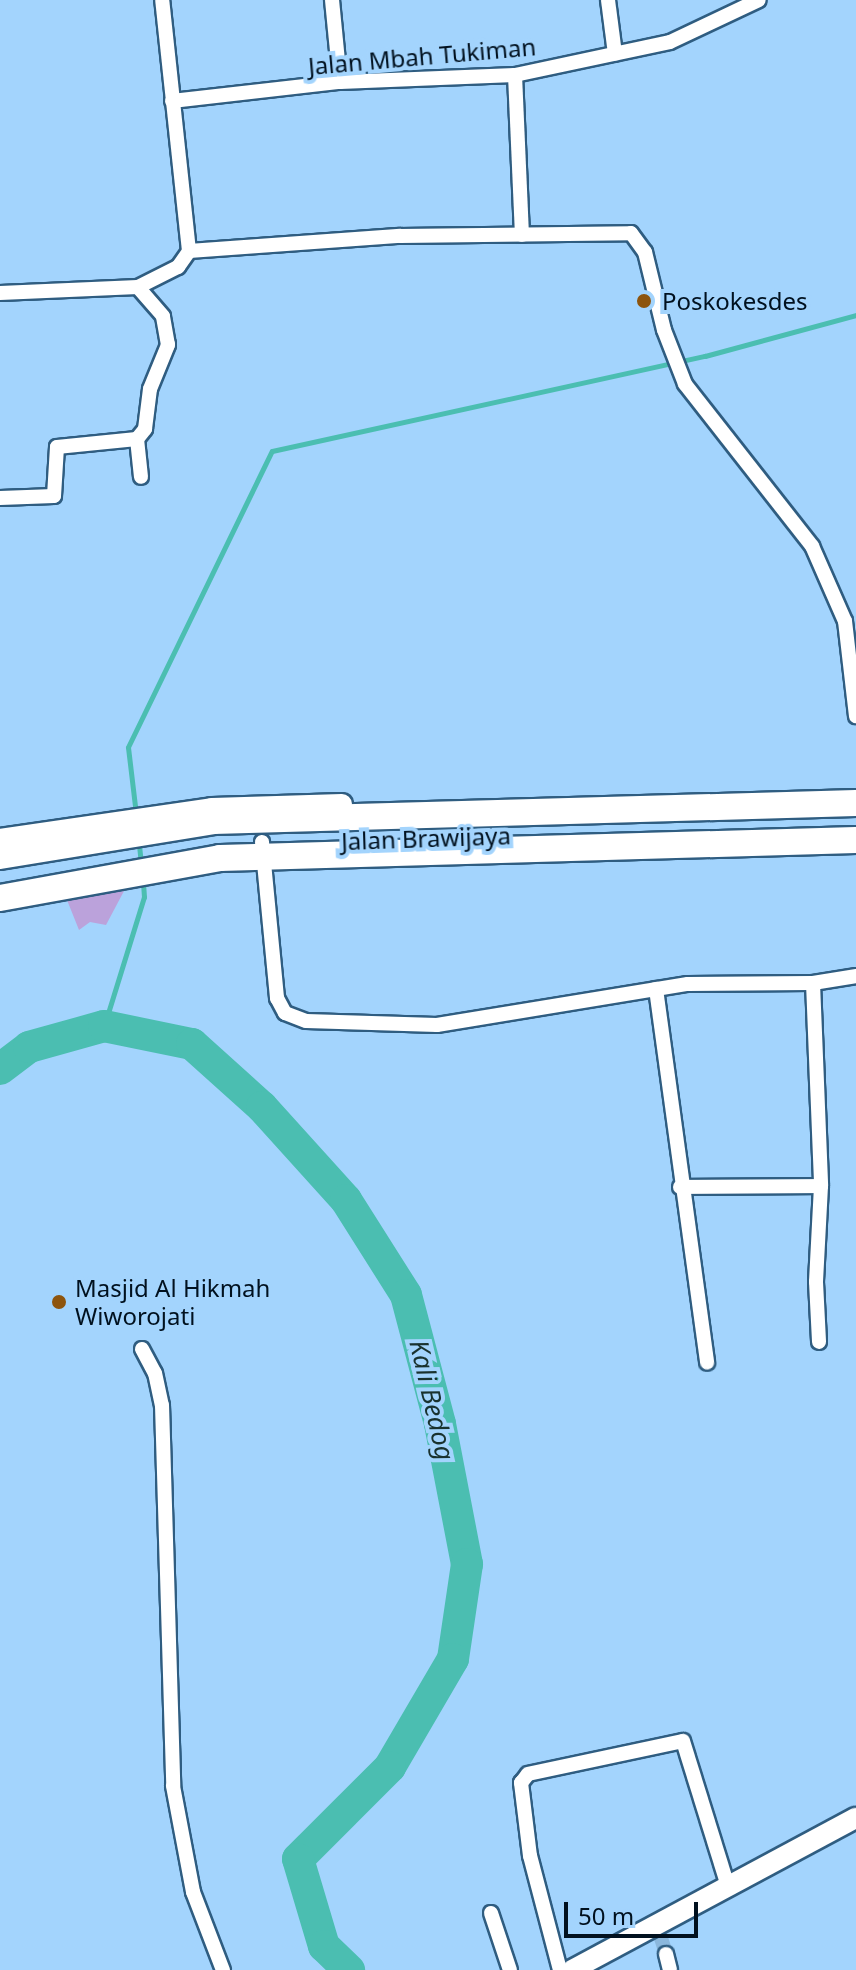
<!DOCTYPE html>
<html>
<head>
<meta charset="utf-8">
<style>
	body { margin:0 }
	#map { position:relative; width:856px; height:1970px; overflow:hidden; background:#a3d4fd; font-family:"Noto Sans",sans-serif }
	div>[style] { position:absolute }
	.green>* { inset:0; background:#bba2db }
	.stream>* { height:5px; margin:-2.5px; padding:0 2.5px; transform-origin:2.5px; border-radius:2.5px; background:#4bbeb1 }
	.river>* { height:32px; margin:-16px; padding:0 16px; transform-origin:16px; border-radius:16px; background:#4bbeb1 }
	.street-tunnel>* { height:14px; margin-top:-7px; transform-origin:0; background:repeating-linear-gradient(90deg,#8bb7dc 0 14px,transparent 0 21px) }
	.roads { filter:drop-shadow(2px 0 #2f5d81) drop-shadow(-2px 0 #2f5d81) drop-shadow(0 2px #2f5d81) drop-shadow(0 -2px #2f5d81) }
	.street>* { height:14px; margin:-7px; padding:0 7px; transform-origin:7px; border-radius:7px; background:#fff }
	.secondary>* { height:20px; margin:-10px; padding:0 10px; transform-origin:10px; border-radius:10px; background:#fff }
	.highway>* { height:26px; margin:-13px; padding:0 13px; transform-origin:13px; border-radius:13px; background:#fff }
	.dots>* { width:22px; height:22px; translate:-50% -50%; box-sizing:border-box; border:4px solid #a3d4fd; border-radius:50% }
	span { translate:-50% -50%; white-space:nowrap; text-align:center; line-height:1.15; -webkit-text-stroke:8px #a3d4fd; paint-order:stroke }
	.street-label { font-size:24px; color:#01111f }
	.poi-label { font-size:24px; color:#01111f }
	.left { translate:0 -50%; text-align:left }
	.water-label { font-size:26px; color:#19322f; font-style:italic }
	.scale { position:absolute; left:564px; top:1902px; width:134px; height:36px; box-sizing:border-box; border:4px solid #01111f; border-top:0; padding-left:10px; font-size:24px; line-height:28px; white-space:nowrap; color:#01111f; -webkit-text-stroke:6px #a3d4fd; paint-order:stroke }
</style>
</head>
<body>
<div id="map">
	<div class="green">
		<i style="clip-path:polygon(124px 891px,106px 925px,90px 922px,79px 930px,67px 900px)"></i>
	</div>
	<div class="stream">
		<i style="left:135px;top:806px;width:59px;rotate:-96.8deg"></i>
		<i style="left:128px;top:747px;width:329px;rotate:-64.1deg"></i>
		<i style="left:272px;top:451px;width:443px;rotate:-12.4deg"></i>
		<i style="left:705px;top:356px;width:156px;rotate:-15.2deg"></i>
		<i style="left:139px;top:845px;width:19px;rotate:84deg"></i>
		<i style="left:104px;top:1026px;width:135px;rotate:-72.8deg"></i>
		<i style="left:144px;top:897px;width:15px;rotate:-94deg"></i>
	</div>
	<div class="river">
		<i style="left:0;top:1069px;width:36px;rotate:-37deg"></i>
		<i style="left:29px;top:1047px;width:78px;rotate:-15.6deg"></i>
		<i style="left:104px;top:1026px;width:90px;rotate:11.6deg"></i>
		<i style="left:192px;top:1044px;width:94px;rotate:42deg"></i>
		<i style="left:262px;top:1107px;width:125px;rotate:47.9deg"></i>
		<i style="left:346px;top:1200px;width:112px;rotate:57.7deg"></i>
		<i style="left:406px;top:1295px;width:133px;rotate:75.2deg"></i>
		<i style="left:440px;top:1424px;width:143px;rotate:79.1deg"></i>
		<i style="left:467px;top:1564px;width:96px;rotate:98.4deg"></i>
		<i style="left:453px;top:1659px;width:125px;rotate:120.3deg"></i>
		<i style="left:390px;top:1767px;width:130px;rotate:135deg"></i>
		<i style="left:298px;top:1859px;width:91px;rotate:73.4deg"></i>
		<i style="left:324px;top:1946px;width:35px;rotate:44deg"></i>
	</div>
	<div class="street-tunnel">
		<i style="left:660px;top:1935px;width:20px;rotate:72deg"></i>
	</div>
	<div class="roads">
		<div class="street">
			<i style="left:332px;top:0;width:82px;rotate:84.4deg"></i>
			<i style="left:608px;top:0;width:54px;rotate:82.6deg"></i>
			<i style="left:515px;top:75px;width:160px;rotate:87.5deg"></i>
			<i style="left:172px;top:101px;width:169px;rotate:-6.5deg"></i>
			<i style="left:340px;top:82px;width:175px;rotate:-2.3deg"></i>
			<i style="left:515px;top:75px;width:158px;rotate:-12deg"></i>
			<i style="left:670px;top:42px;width:98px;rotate:-25.3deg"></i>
			<i style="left:189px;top:251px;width:212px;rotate:-4.1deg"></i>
			<i style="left:400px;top:236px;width:231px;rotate:-0.7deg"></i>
			<i style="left:631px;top:233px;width:24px;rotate:54deg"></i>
			<i style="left:645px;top:252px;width:80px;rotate:76.3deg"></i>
			<i style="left:664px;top:330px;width:58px;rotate:68.7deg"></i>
			<i style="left:685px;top:384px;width:206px;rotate:51.9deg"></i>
			<i style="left:812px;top:546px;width:82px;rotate:66.3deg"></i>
			<i style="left:845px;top:621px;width:96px;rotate:83.4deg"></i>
			<i style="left:0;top:293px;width:138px;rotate:-2.5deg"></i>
			<i style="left:138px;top:287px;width:45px;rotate:-26.6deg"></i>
			<i style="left:178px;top:267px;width:19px;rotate:-55deg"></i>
			<i style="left:189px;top:251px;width:252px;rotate:-96.1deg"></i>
			<i style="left:137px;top:439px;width:38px;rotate:84deg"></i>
			<i style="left:0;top:498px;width:54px;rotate:-2.1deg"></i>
			<i style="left:54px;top:496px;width:49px;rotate:-86.5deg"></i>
			<i style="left:57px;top:447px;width:80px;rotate:-5.7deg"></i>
			<i style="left:137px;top:439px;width:13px;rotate:-51deg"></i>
			<i style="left:145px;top:429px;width:40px;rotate:-82.9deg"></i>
			<i style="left:150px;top:389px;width:48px;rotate:-67.8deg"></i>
			<i style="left:168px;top:345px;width:29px;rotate:-100deg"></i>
			<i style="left:163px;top:316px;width:38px;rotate:-131deg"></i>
			<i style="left:262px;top:842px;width:157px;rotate:84.5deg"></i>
			<i style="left:277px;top:998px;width:17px;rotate:62deg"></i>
			<i style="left:285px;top:1013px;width:22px;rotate:21deg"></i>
			<i style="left:306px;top:1021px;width:131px;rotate:1.7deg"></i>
			<i style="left:437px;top:1025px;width:254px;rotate:-9.3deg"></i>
			<i style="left:688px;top:984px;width:125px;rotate:-0.5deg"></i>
			<i style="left:813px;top:983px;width:44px;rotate:-9.2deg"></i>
			<i style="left:813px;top:983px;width:203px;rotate:87.7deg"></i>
			<i style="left:821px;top:1186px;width:96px;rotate:93deg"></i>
			<i style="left:816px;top:1282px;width:60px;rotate:87.1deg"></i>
			<i style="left:656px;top:989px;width:377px;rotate:82.2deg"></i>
			<i style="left:680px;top:1187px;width:141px;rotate:-0.4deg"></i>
			<i style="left:142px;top:1349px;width:27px;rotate:62deg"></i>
			<i style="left:155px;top:1373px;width:33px;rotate:78deg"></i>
			<i style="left:162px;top:1405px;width:381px;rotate:88.3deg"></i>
			<i style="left:173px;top:1786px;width:108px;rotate:79.3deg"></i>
			<i style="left:193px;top:1892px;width:84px;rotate:69deg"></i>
			<i style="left:491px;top:1913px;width:60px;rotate:71.6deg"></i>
			<i style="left:666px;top:1954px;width:16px;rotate:76deg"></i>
			<i style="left:560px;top:1970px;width:118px;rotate:-104.7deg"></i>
			<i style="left:530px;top:1856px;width:74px;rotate:-97deg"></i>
			<i style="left:521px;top:1783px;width:11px;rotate:-52deg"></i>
			<i style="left:528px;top:1774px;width:158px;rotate:-12deg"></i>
			<i style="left:683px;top:1741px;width:152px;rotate:72.8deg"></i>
		</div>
		<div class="secondary">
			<i style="left:0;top:839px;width:214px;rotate:-8.3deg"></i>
			<i style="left:212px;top:808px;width:130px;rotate:-1.8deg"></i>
			<i style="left:572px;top:1970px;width:322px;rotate:-28.2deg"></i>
		</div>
		<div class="highway">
			<i style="left:0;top:856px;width:216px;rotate:-9.3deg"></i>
			<i style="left:213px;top:821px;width:643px;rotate:-1.6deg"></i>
			<i style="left:0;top:898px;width:224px;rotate:-10.3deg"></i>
			<i style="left:220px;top:858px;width:636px;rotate:-1.62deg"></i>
		</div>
	</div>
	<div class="dots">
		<i style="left:644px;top:301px;background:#8d540d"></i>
		<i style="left:59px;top:1302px;background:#8d540d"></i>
	</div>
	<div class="street-label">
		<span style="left:422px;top:56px;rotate:-5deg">Jalan Mbah Tukiman</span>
		<span style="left:426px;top:838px;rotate:-2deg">Jalan Brawijaya</span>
	</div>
	<div class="poi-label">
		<span class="left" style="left:662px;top:301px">Poskokesdes</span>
		<span class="left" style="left:75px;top:1302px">Masjid Al Hikmah<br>Wiworojati</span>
	</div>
	<div class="water-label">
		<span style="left:432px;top:1400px;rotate:77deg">Kali Bedog</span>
	</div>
	<div class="scale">50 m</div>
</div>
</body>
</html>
